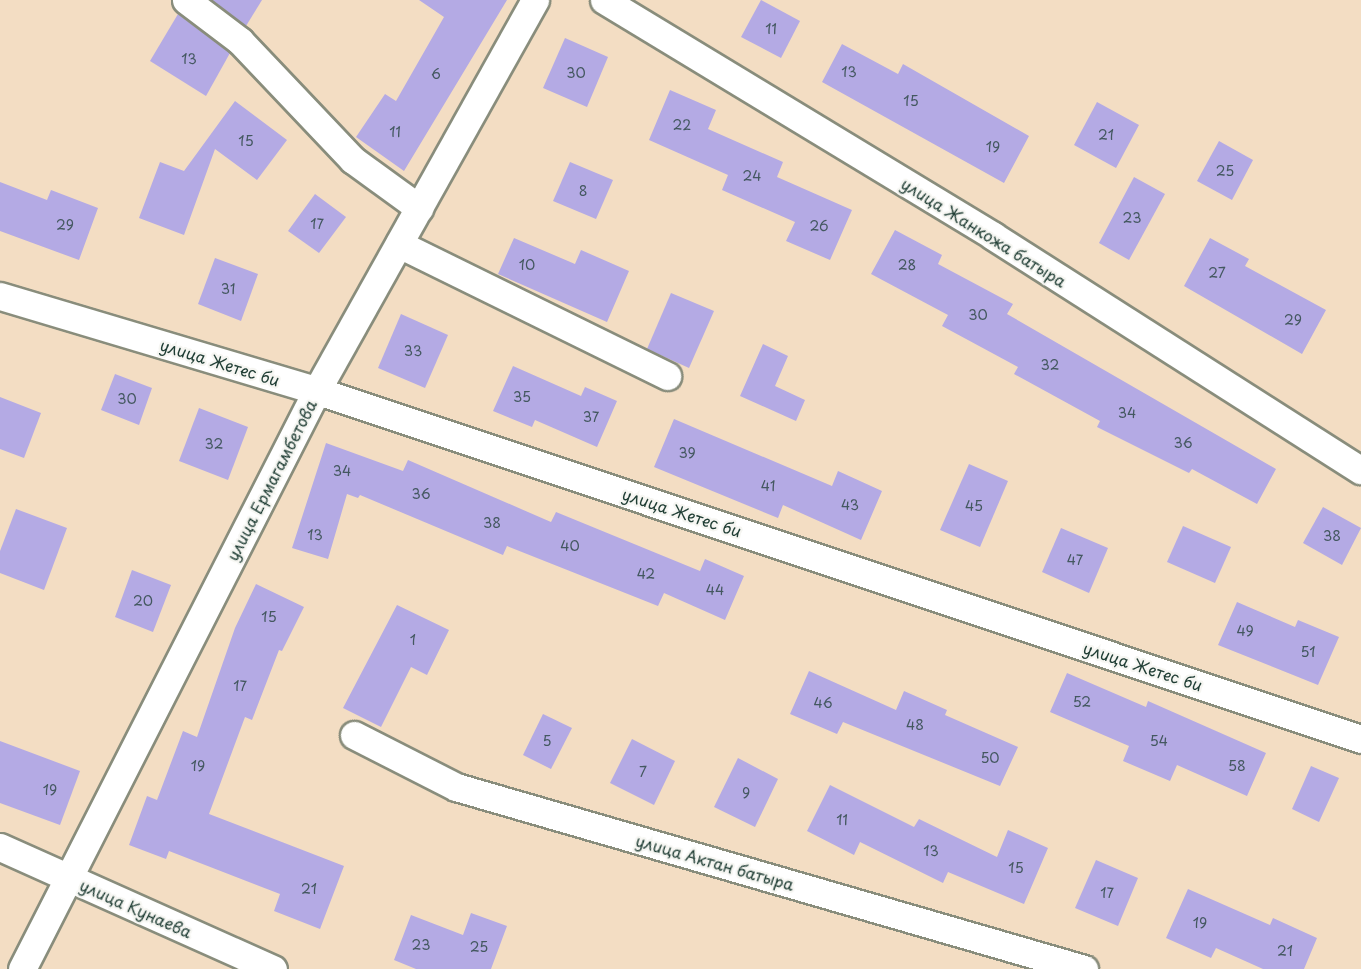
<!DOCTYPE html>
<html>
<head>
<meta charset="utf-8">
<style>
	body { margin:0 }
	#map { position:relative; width:1361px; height:969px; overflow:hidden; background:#f3ddc3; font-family:"Playpen Sans",sans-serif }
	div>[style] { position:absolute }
	.building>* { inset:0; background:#b4aae4 }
	.roads { filter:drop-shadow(2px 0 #898d7c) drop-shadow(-2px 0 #898d7c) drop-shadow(0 2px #898d7c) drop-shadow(0 -2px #898d7c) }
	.minor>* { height:27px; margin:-13.5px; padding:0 13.5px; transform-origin:13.5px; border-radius:13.5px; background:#fff }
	span { translate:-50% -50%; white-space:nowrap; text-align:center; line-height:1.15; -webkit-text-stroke:4.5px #f6f6f2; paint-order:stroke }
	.number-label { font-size:14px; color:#445860 }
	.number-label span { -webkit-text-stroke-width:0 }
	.street-label { font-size:16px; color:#1f3d34 }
</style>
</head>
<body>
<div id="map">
	<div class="building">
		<i style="clip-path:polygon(212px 0,262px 0,246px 26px)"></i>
		<i style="clip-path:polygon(419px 0,507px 0,404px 171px,356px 137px,385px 94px,396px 101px,444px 17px)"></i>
		<i style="clip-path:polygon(761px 0,800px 21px,781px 58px,741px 37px)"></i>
		<i style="clip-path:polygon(178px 14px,230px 53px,206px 96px,150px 61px)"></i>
		<i style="clip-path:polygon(565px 38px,608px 57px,587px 107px,543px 88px)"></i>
		<i style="clip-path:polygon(842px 44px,898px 74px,903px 64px,1029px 136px,1004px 183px,822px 82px)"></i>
		<i style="clip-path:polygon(670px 90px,716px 110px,708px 129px,783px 162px,777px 177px,852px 210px,830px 260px,786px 241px,795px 222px,722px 190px,728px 175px,649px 140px)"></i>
		<i style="clip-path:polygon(235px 101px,287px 140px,257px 180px,215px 149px,184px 235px,139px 218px,160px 162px,184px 171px)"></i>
		<i style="clip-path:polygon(1097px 102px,1139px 125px,1116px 168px,1074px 145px)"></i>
		<i style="clip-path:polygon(1219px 141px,1253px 160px,1232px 200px,1197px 181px)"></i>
		<i style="clip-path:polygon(570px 162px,613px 180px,596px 219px,553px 201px)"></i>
		<i style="clip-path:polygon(1134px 177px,1165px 194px,1129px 260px,1099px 243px)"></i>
		<i style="clip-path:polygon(0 182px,47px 200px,51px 190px,98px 208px,79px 260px,0 231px)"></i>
		<i style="clip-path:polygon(315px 194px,346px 217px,319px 253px,288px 231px)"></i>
		<i style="clip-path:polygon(895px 230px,942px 255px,938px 264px,1013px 304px,1007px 314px,1276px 469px,1257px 504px,1192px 469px,1189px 473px,1097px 427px,1100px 421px,1014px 374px,1018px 367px,942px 326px,948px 315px,871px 274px)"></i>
		<i style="clip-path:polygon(514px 238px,575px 264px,581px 250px,629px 271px,607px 322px,498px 274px)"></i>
		<i style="clip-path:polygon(1210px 238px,1249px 259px,1245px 266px,1326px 310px,1302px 354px,1184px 286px)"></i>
		<i style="clip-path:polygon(215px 258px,258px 274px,241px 321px,198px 304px)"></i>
		<i style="clip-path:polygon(671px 293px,714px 311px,689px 368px,647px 349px)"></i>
		<i style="clip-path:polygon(401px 314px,448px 335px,425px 388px,378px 368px)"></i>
		<i style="clip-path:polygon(763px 344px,788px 356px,775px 386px,805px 400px,796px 421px,740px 396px)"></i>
		<i style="clip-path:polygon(513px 366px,581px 396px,585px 387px,617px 401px,597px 447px,535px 420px,532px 427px,493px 411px)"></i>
		<i style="clip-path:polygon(115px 374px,152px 388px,139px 425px,101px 410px)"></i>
		<i style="clip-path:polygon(0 397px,41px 413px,24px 458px,0 449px)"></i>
		<i style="clip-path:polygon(199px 408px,248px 427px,228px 480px,179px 461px)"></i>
		<i style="clip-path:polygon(674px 419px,832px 486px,838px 471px,882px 491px,861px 540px,783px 505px,778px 518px,654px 467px)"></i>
		<i style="clip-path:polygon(326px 443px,403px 471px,408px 460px,551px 522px,556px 512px,700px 571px,705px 559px,744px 576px,725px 620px,664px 593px,658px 606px,507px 546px,503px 555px,360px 495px,358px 498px,347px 494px,328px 559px,292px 548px)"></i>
		<i style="clip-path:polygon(969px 464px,1008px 481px,980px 547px,940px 530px)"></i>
		<i style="clip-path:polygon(1323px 507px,1361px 528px,1342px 565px,1303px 543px)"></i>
		<i style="clip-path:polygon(16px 509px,67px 528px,44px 590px,0 573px,0 551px)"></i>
		<i style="clip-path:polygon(1183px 526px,1231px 547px,1215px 583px,1167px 562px)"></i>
		<i style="clip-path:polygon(1061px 528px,1108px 548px,1089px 593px,1042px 572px)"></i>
		<i style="clip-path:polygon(132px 570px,171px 585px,153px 632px,115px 617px)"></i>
		<i style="clip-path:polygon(256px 584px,304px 607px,282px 651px,279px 650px,252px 720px,245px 717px,209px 814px,344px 866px,320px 929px,274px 911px,280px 894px,169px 851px,166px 859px,129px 845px,147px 796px,157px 800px,183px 731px,197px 737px,235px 628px)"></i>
		<i style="clip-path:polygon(1237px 602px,1295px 627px,1298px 620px,1339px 637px,1318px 685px,1218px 645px)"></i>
		<i style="clip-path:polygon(397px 605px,449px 630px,427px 675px,411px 667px,381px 727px,343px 708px)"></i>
		<i style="clip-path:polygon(809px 671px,896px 710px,904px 691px,947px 710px,945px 715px,1018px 747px,1000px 786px,843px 722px,837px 734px,790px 714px)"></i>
		<i style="clip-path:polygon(1067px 673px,1146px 707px,1148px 701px,1266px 753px,1247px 796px,1177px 765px,1170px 781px,1123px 761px,1129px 746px,1050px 712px)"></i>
		<i style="clip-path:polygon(543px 714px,572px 728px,551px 769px,523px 755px)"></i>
		<i style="clip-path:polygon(632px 739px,675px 761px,654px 805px,610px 783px)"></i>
		<i style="clip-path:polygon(0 741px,80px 771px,60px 825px,0 803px)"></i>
		<i style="clip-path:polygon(738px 758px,778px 779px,755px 827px,714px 807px)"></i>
		<i style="clip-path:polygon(1311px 766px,1339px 778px,1319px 822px,1292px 809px)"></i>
		<i style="clip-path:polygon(830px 785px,914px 827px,919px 819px,997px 857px,1008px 830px,1048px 848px,1024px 904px,948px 872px,943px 883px,860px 842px,854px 855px,807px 831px)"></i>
		<i style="clip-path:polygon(1096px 860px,1138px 878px,1118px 926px,1075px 908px)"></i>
		<i style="clip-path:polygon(1188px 889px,1270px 925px,1273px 918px,1317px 938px,1304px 969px,1263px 969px,1216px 948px,1211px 958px,1166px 938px)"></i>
		<i style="clip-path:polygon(471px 913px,507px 926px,491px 969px,416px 969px,394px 960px,411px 915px,463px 935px)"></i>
	</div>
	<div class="roads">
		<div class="minor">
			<i style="left:186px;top:0;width:68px;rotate:37.2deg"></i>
			<i style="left:240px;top:41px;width:164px;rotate:46.5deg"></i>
			<i style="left:353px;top:160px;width:82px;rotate:36deg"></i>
			<i style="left:604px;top:0;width:455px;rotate:31.2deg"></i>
			<i style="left:993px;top:236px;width:436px;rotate:32.5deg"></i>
			<i style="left:399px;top:244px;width:299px;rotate:26.2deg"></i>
			<i style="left:0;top:296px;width:332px;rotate:16.6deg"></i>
			<i style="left:318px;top:391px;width:1100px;rotate:18.45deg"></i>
			<i style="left:354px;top:735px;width:114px;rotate:27deg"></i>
			<i style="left:456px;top:787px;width:654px;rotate:16.16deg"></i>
			<i style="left:0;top:847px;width:299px;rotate:24.1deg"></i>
			<i style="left:22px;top:969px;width:650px;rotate:-63deg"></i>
			<i style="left:317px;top:390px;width:447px;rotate:-60.8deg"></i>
		</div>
	</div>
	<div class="number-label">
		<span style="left:771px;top:29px">11</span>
		<span style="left:189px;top:59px">13</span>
		<span style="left:849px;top:72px">13</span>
		<span style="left:576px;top:73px">30</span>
		<span style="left:436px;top:74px">6</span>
		<span style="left:911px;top:101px">15</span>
		<span style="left:682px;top:125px">22</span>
		<span style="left:395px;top:132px">11</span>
		<span style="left:1106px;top:135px">21</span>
		<span style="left:246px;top:141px">15</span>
		<span style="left:993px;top:147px">19</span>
		<span style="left:1225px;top:171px">25</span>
		<span style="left:752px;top:176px">24</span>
		<span style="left:583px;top:191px">8</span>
		<span style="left:1132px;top:218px">23</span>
		<span style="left:317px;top:224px">17</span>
		<span style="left:65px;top:225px">29</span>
		<span style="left:819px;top:226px">26</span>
		<span style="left:527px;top:265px">10</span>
		<span style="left:907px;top:265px">28</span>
		<span style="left:1217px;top:273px">27</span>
		<span style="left:228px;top:289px">31</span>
		<span style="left:978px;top:315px">30</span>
		<span style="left:1293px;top:320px">29</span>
		<span style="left:413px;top:351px">33</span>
		<span style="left:1050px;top:365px">32</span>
		<span style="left:522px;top:397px">35</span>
		<span style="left:127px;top:399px">30</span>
		<span style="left:1127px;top:413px">34</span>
		<span style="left:591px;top:417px">37</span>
		<span style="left:1183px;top:443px">36</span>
		<span style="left:214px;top:444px">32</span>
		<span style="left:687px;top:453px">39</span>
		<span style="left:342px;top:471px">34</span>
		<span style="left:768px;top:486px">41</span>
		<span style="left:421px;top:494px">36</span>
		<span style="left:850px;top:505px">43</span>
		<span style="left:974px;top:506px">45</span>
		<span style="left:492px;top:523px">38</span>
		<span style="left:315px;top:535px">13</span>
		<span style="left:1332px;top:536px">38</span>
		<span style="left:570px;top:546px">40</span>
		<span style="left:1075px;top:560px">47</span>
		<span style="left:646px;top:574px">42</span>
		<span style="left:715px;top:590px">44</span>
		<span style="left:143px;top:601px">20</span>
		<span style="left:269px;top:617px">15</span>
		<span style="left:1245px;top:631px">49</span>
		<span style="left:413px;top:640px">1</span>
		<span style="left:1308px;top:652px">51</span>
		<span style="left:240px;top:686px">17</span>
		<span style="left:1082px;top:702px">52</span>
		<span style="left:823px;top:703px">46</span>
		<span style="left:915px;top:725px">48</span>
		<span style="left:547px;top:741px">5</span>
		<span style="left:1159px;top:741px">54</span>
		<span style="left:990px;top:758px">50</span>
		<span style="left:198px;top:766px">19</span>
		<span style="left:1237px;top:766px">58</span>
		<span style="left:643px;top:772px">7</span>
		<span style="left:50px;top:790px">19</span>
		<span style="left:746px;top:793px">9</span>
		<span style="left:842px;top:820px">11</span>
		<span style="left:931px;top:851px">13</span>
		<span style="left:1016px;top:868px">15</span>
		<span style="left:309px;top:889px">21</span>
		<span style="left:1107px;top:893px">17</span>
		<span style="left:1200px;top:923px">19</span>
		<span style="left:421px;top:945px">23</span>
		<span style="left:479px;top:947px">25</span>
		<span style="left:1285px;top:951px">21</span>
	</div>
	<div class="street-label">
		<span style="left:984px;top:232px;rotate:32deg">улица Жанкожа батыра</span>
		<span style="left:220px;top:362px;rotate:17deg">улица Жетес би</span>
		<span style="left:271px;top:480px;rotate:-63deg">улица Ермагамбетова</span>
		<span style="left:682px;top:512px;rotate:18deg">улица Жетес би</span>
		<span style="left:1143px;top:666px;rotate:18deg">улица Жетес би</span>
		<span style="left:715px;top:862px;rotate:16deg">улица Актан батыра</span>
		<span style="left:136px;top:908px;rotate:24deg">улица Кунаева</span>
	</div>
</div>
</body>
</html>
